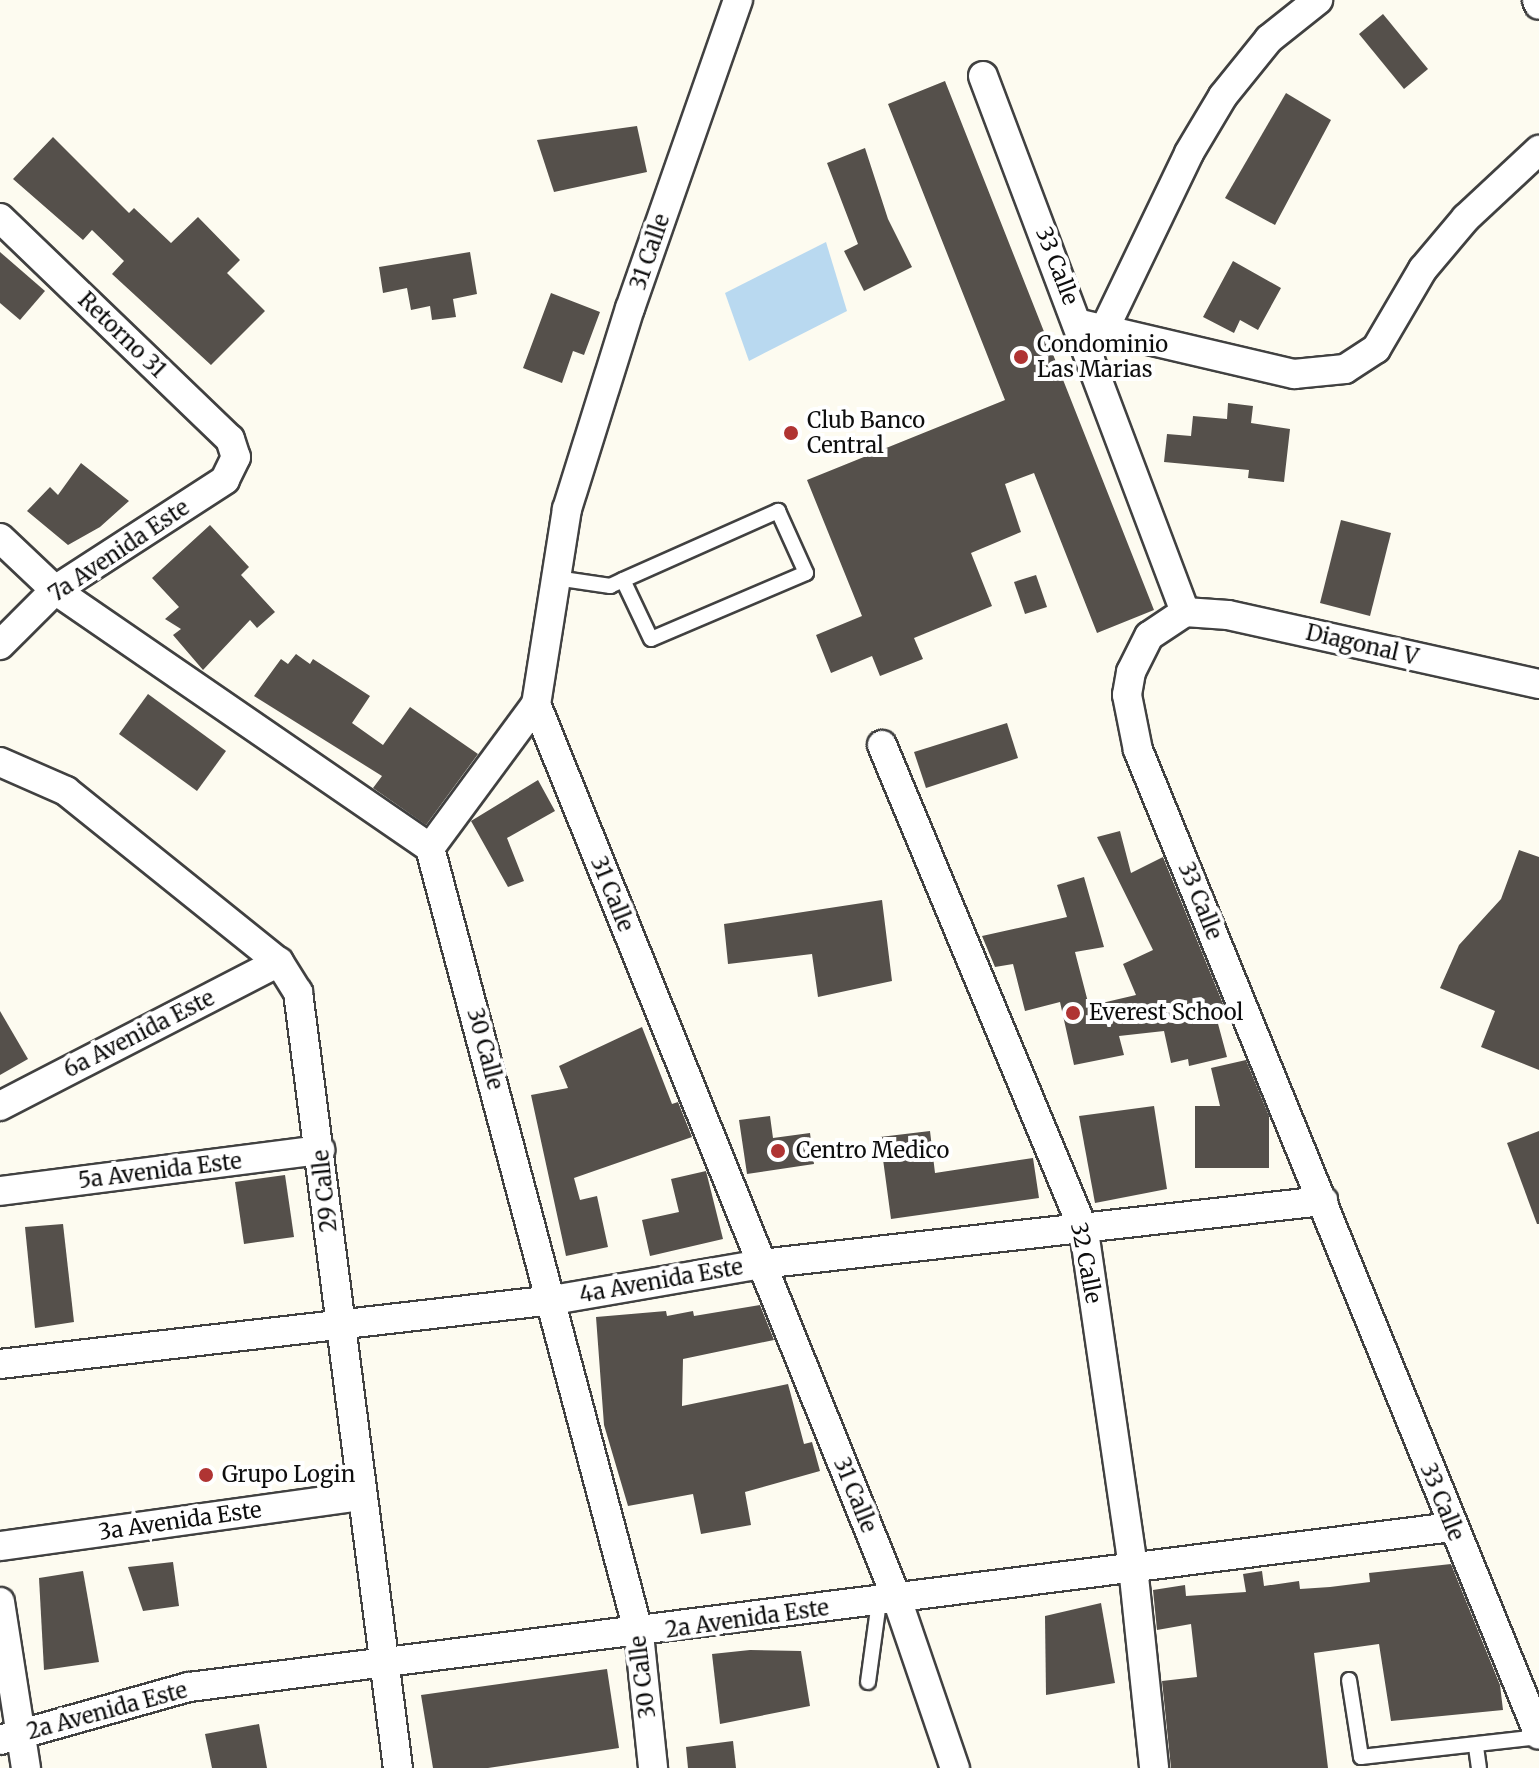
<!DOCTYPE html>
<html>
<head>
<meta charset="utf-8">
<style>
	body { margin:0 }
	#map { position:relative; width:1539px; height:1768px; overflow:hidden; background:#fdfbf0; font-family:Merriweather,serif }
	div>[style] { position:absolute }
	.water>* { inset:0; background:#b9d9f0 }
	.building>* { inset:0; background:#55504b }
	.roads { filter:drop-shadow(2px 0 #414141) drop-shadow(-2px 0 #414141) drop-shadow(0 2px #414141) drop-shadow(0 -2px #414141) }
	.lane>* { height:14px; margin:-7px; padding:0 7px; transform-origin:7px; border-radius:7px; background:#fff }
	.street>* { height:28px; margin:-14px; padding:0 14px; transform-origin:14px; border-radius:14px; background:#fff }
	.dots>* { width:22px; height:22px; translate:-50% -50%; box-sizing:border-box; border:4px solid #fff; border-radius:50% }
	span { translate:-50% -50%; white-space:nowrap; text-align:center; line-height:1.15; -webkit-text-stroke:8px #fff; paint-order:stroke }
	.street-label { font-size:22px; color:#0e0e0e }
	.poi-label { font-size:22px; color:#0e0e0e }
	.left { translate:0 -50%; text-align:left }
</style>
</head>
<body>
<div id="map">
	<div class="water">
		<i style="clip-path:polygon(826px 242px,847px 311px,749px 361px,725px 293px)"></i>
	</div>
	<div class="building">
		<i style="clip-path:polygon(1383px 14px,1428px 69px,1404px 89px,1359px 34px)"></i>
		<i style="clip-path:polygon(945px 81px,1154px 610px,1097px 633px,1034px 473px,1005px 484px,1021px 532px,971px 553px,992px 606px,914px 638px,923px 659px,880px 676px,872px 656px,831px 673px,816px 635px,862px 616px,807px 480px,1005px 400px,888px 104px)"></i>
		<i style="clip-path:polygon(1286px 93px,1331px 120px,1275px 225px,1225px 198px)"></i>
		<i style="clip-path:polygon(637px 126px,647px 172px,554px 192px,537px 140px)"></i>
		<i style="clip-path:polygon(53px 137px,129px 213px,134px 208px,171px 243px,198px 217px,240px 260px,227px 273px,265px 311px,211px 365px,112px 274px,124px 261px,92px 230px,83px 240px,13px 179px)"></i>
		<i style="clip-path:polygon(865px 148px,888px 219px,912px 267px,864px 291px,844px 251px,858px 244px,827px 163px)"></i>
		<i style="clip-path:polygon(0 252px,45px 291px,20px 320px,0 303px)"></i>
		<i style="clip-path:polygon(470px 252px,477px 294px,453px 299px,456px 317px,432px 320px,430px 306px,411px 310px,407px 288px,383px 293px,379px 267px)"></i>
		<i style="clip-path:polygon(1233px 261px,1281px 288px,1258px 330px,1240px 320px,1234px 333px,1203px 317px)"></i>
		<i style="clip-path:polygon(551px 293px,600px 312px,584px 355px,573px 351px,562px 383px,523px 368px)"></i>
		<i style="clip-path:polygon(1228px 403px,1253px 406px,1251px 423px,1290px 429px,1284px 482px,1248px 478px,1249px 470px,1164px 462px,1167px 434px,1191px 436px,1193px 416px,1227px 419px)"></i>
		<i style="clip-path:polygon(81px 463px,129px 501px,100px 527px,68px 545px,27px 511px,50px 487px,58px 495px)"></i>
		<i style="clip-path:polygon(1341px 520px,1391px 533px,1370px 616px,1320px 603px)"></i>
		<i style="clip-path:polygon(210px 525px,249px 567px,241px 575px,275px 612px,257px 628px,250px 620px,203px 670px,173px 635px,181px 629px,165px 619px,179px 607px,152px 578px)"></i>
		<i style="clip-path:polygon(1036px 575px,1047px 607px,1025px 614px,1014px 582px)"></i>
		<i style="clip-path:polygon(296px 654px,310px 664px,313px 659px,370px 696px,352px 723px,383px 745px,410px 707px,478px 754px,426px 825px,373px 788px,382px 776px,254px 696px,281px 659px,288px 664px)"></i>
		<i style="clip-path:polygon(148px 694px,226px 751px,197px 791px,119px 734px)"></i>
		<i style="clip-path:polygon(1007px 723px,1018px 758px,926px 788px,914px 752px)"></i>
		<i style="clip-path:polygon(538px 780px,555px 811px,507px 838px,524px 881px,508px 887px,471px 821px)"></i>
		<i style="clip-path:polygon(1120px 831px,1131px 873px,1163px 857px,1228px 1016px,1217px 1020px,1227px 1057px,1189px 1066px,1188px 1059px,1171px 1063px,1164px 1031px,1119px 1036px,1124px 1055px,1074px 1065px,1060px 1002px,1025px 1011px,1013px 964px,995px 967px,982px 936px,1067px 917px,1057px 885px,1084px 877px,1104px 947px,1075px 952px,1089px 1006px,1136px 995px,1123px 964px,1153px 950px,1097px 837px)"></i>
		<i style="clip-path:polygon(1519px 850px,1539px 857px,1539px 1070px,1481px 1047px,1495px 1011px,1440px 988px,1459px 945px,1501px 899px)"></i>
		<i style="clip-path:polygon(882px 900px,892px 981px,818px 997px,812px 954px,728px 964px,724px 924px)"></i>
		<i style="clip-path:polygon(0 1011px,28px 1059px,0 1075px)"></i>
		<i style="clip-path:polygon(642px 1027px,672px 1104px,678px 1102px,692px 1137px,574px 1178px,580px 1200px,597px 1196px,608px 1247px,566px 1256px,531px 1095px,568px 1088px,559px 1066px)"></i>
		<i style="clip-path:polygon(1246px 1060px,1269px 1116px,1269px 1168px,1195px 1168px,1195px 1106px,1220px 1106px,1211px 1068px)"></i>
		<i style="clip-path:polygon(1154px 1106px,1167px 1189px,1095px 1203px,1079px 1116px)"></i>
		<i style="clip-path:polygon(770px 1116px,773px 1138px,810px 1133px,814px 1164px,747px 1174px,739px 1120px)"></i>
		<i style="clip-path:polygon(930px 1131px,935px 1173px,1033px 1158px,1039px 1198px,891px 1219px,880px 1137px)"></i>
		<i style="clip-path:polygon(1539px 1131px,1539px 1224px,1537px 1224px,1507px 1143px)"></i>
		<i style="clip-path:polygon(706px 1171px,723px 1239px,650px 1256px,642px 1220px,679px 1212px,671px 1179px)"></i>
		<i style="clip-path:polygon(285px 1175px,294px 1237px,244px 1244px,235px 1182px)"></i>
		<i style="clip-path:polygon(63px 1224px,74px 1322px,35px 1328px,25px 1227px)"></i>
		<i style="clip-path:polygon(760px 1305px,774px 1340px,683px 1359px,682px 1406px,788px 1384px,804px 1444px,812px 1442px,820px 1471px,745px 1492px,751px 1525px,701px 1534px,693px 1494px,628px 1506px,604px 1425px,596px 1317px,666px 1311px,667px 1316px,693px 1311px,694px 1316px)"></i>
		<i style="clip-path:polygon(173px 1562px,179px 1606px,143px 1611px,128px 1567px)"></i>
		<i style="clip-path:polygon(1451px 1564px,1500px 1685px,1503px 1710px,1391px 1721px,1379px 1644px,1314px 1653px,1328px 1768px,1171px 1768px,1162px 1681px,1197px 1677px,1191px 1624px,1157px 1630px,1153px 1590px,1185px 1585px,1186px 1596px,1246px 1592px,1243px 1574px,1262px 1571px,1264px 1586px,1299px 1581px,1300px 1589px,1330px 1587px,1370px 1582px,1369px 1573px)"></i>
		<i style="clip-path:polygon(83px 1571px,99px 1662px,44px 1670px,39px 1578px)"></i>
		<i style="clip-path:polygon(1101px 1603px,1115px 1683px,1046px 1695px,1045px 1616px)"></i>
		<i style="clip-path:polygon(750px 1650px,801px 1651px,810px 1706px,720px 1724px,712px 1654px)"></i>
		<i style="clip-path:polygon(607px 1669px,619px 1748px,488px 1768px,433px 1768px,421px 1695px)"></i>
		<i style="clip-path:polygon(259px 1724px,267px 1768px,212px 1768px,205px 1734px)"></i>
		<i style="clip-path:polygon(733px 1741px,736px 1768px,688px 1768px,686px 1747px)"></i>
	</div>
	<div class="roads">
		<div class="lane">
			<i style="left:556px;top:578px;width:55px;rotate:8.4deg"></i>
			<i style="left:610px;top:586px;width:14px;rotate:-25deg"></i>
			<i style="left:623px;top:580px;width:170px;rotate:-24deg"></i>
			<i style="left:778px;top:511px;width:68px;rotate:65.7deg"></i>
			<i style="left:806px;top:573px;width:168px;rotate:156.9deg"></i>
			<i style="left:651px;top:639px;width:65px;rotate:-115.4deg"></i>
			<i style="left:1349px;top:1680px;width:78px;rotate:81.1deg"></i>
			<i style="left:1361px;top:1757px;width:179px;rotate:-6.4deg"></i>
			<i style="left:868px;top:1682px;width:81px;rotate:-82.2deg"></i>
			<i style="left:1476px;top:1747px;width:21px;rotate:82deg"></i>
		</div>
		<div class="street">
			<i style="left:738px;top:0;width:326px;rotate:109.3deg"></i>
			<i style="left:630px;top:308px;width:211px;rotate:107.4deg"></i>
			<i style="left:567px;top:509px;width:197px;rotate:99deg"></i>
			<i style="left:536px;top:704px;width:965px;rotate:68.03deg"></i>
			<i style="left:897px;top:1599px;width:179px;rotate:71.1deg"></i>
			<i style="left:1537px;top:0;width:5px;rotate:68deg"></i>
			<i style="left:983px;top:76px;width:573px;rotate:69.35deg"></i>
			<i style="left:1185px;top:612px;width:43px;rotate:146.3deg"></i>
			<i style="left:1149px;top:636px;width:40px;rotate:116.6deg"></i>
			<i style="left:1131px;top:672px;width:23px;rotate:100deg"></i>
			<i style="left:1127px;top:695px;width:56px;rotate:78.7deg"></i>
			<i style="left:1138px;top:750px;width:1063px;rotate:67.85deg"></i>
			<i style="left:0;top:218px;width:319px;rotate:43.9deg"></i>
			<i style="left:230px;top:439px;width:19px;rotate:72deg"></i>
			<i style="left:236px;top:457px;width:25px;rotate:116deg"></i>
			<i style="left:225px;top:480px;width:202px;rotate:147.1deg"></i>
			<i style="left:55px;top:590px;width:78px;rotate:135deg"></i>
			<i style="left:1080px;top:324px;width:220px;rotate:13.2deg"></i>
			<i style="left:1294px;top:374px;width:51px;rotate:-5.6deg"></i>
			<i style="left:1345px;top:369px;width:37px;rotate:-33deg"></i>
			<i style="left:1376px;top:349px;width:93px;rotate:-59.6deg"></i>
			<i style="left:1423px;top:269px;width:67px;rotate:-49.9deg"></i>
			<i style="left:1466px;top:218px;width:100px;rotate:-43deg"></i>
			<i style="left:1104px;top:330px;width:196px;rotate:-64.3deg"></i>
			<i style="left:1189px;top:153px;width:66px;rotate:-59.2deg"></i>
			<i style="left:1223px;top:96px;width:73px;rotate:-51.1deg"></i>
			<i style="left:1269px;top:39px;width:63px;rotate:-38.5deg"></i>
			<i style="left:0;top:538px;width:76px;rotate:43.4deg"></i>
			<i style="left:55px;top:590px;width:455px;rotate:34.5deg"></i>
			<i style="left:430px;top:848px;width:813px;rotate:75.11deg"></i>
			<i style="left:639px;top:1634px;width:135px;rotate:84deg"></i>
			<i style="left:1185px;top:612px;width:43px;rotate:4deg"></i>
			<i style="left:1228px;top:615px;width:319px;rotate:12.5deg"></i>
			<i style="left:882px;top:745px;width:526px;rotate:67.43deg"></i>
			<i style="left:1084px;top:1231px;width:340px;rotate:81.7deg"></i>
			<i style="left:1133px;top:1567px;width:202px;rotate:84deg"></i>
			<i style="left:0;top:762px;width:72px;rotate:23.7deg"></i>
			<i style="left:66px;top:791px;width:273px;rotate:38.8deg"></i>
			<i style="left:279px;top:962px;width:36px;rotate:58deg"></i>
			<i style="left:298px;top:992px;width:782px;rotate:82.66deg"></i>
			<i style="left:430px;top:848px;width:179px;rotate:-53.6deg"></i>
			<i style="left:0;top:1106px;width:314px;rotate:-27.3deg"></i>
			<i style="left:0;top:1191px;width:323px;rotate:-7.3deg"></i>
			<i style="left:0;top:1364px;width:557px;rotate:-6.6deg"></i>
			<i style="left:553px;top:1300px;width:211px;rotate:-9.8deg"></i>
			<i style="left:761px;top:1264px;width:566px;rotate:-6.4deg"></i>
			<i style="left:0;top:1546px;width:362px;rotate:-7.9deg"></i>
			<i style="left:0;top:1602px;width:168px;rotate:81.1deg"></i>
			<i style="left:0;top:1740px;width:196px;rotate:-15.7deg"></i>
			<i style="left:189px;top:1687px;width:1273px;rotate:-7.22deg"></i>
		</div>
	</div>
	<div class="dots">
		<i style="left:1021px;top:357px;background:#b03433"></i>
		<i style="left:791px;top:433px;background:#b03433"></i>
		<i style="left:1073px;top:1013px;background:#b03433"></i>
		<i style="left:778px;top:1151px;background:#b03433"></i>
		<i style="left:206px;top:1475px;background:#b03433"></i>
	</div>
	<div class="street-label">
		<span style="left:650px;top:252px;rotate:-71deg">31 Calle</span>
		<span style="left:1057px;top:266px;rotate:69deg">33 Calle</span>
		<span style="left:122px;top:335px;rotate:44deg">Retorno 31</span>
		<span style="left:119px;top:551px;rotate:-34deg">7a Avenida Este</span>
		<span style="left:1362px;top:645px;rotate:13deg">Diagonal V</span>
		<span style="left:612px;top:894px;rotate:68deg">31 Calle</span>
		<span style="left:1200px;top:901px;rotate:68deg">33 Calle</span>
		<span style="left:139px;top:1034px;rotate:-27deg">6a Avenida Este</span>
		<span style="left:485px;top:1049px;rotate:75deg">30 Calle</span>
		<span style="left:160px;top:1171px;rotate:-7deg">5a Avenida Este</span>
		<span style="left:325px;top:1191px;rotate:-96deg">29 Calle</span>
		<span style="left:1086px;top:1263px;rotate:79deg">32 Calle</span>
		<span style="left:661px;top:1281px;rotate:-10deg">4a Avenida Este</span>
		<span style="left:855px;top:1495px;rotate:68deg">31 Calle</span>
		<span style="left:1442px;top:1502px;rotate:68deg">33 Calle</span>
		<span style="left:180px;top:1521px;rotate:-8deg">3a Avenida Este</span>
		<span style="left:747px;top:1619px;rotate:-8deg">2a Avenida Este</span>
		<span style="left:643px;top:1677px;rotate:-97deg">30 Calle</span>
		<span style="left:107px;top:1711px;rotate:-15deg">2a Avenida Este</span>
	</div>
	<div class="poi-label">
		<span class="left" style="left:1037px;top:357px">Condominio<br>Las Marias</span>
		<span class="left" style="left:807px;top:433px">Club Banco<br>Central</span>
		<span class="left" style="left:1089px;top:1013px">Everest School</span>
		<span class="left" style="left:796px;top:1151px">Centro Medico</span>
		<span class="left" style="left:222px;top:1475px">Grupo Login</span>
	</div>
</div>
</body>
</html>
